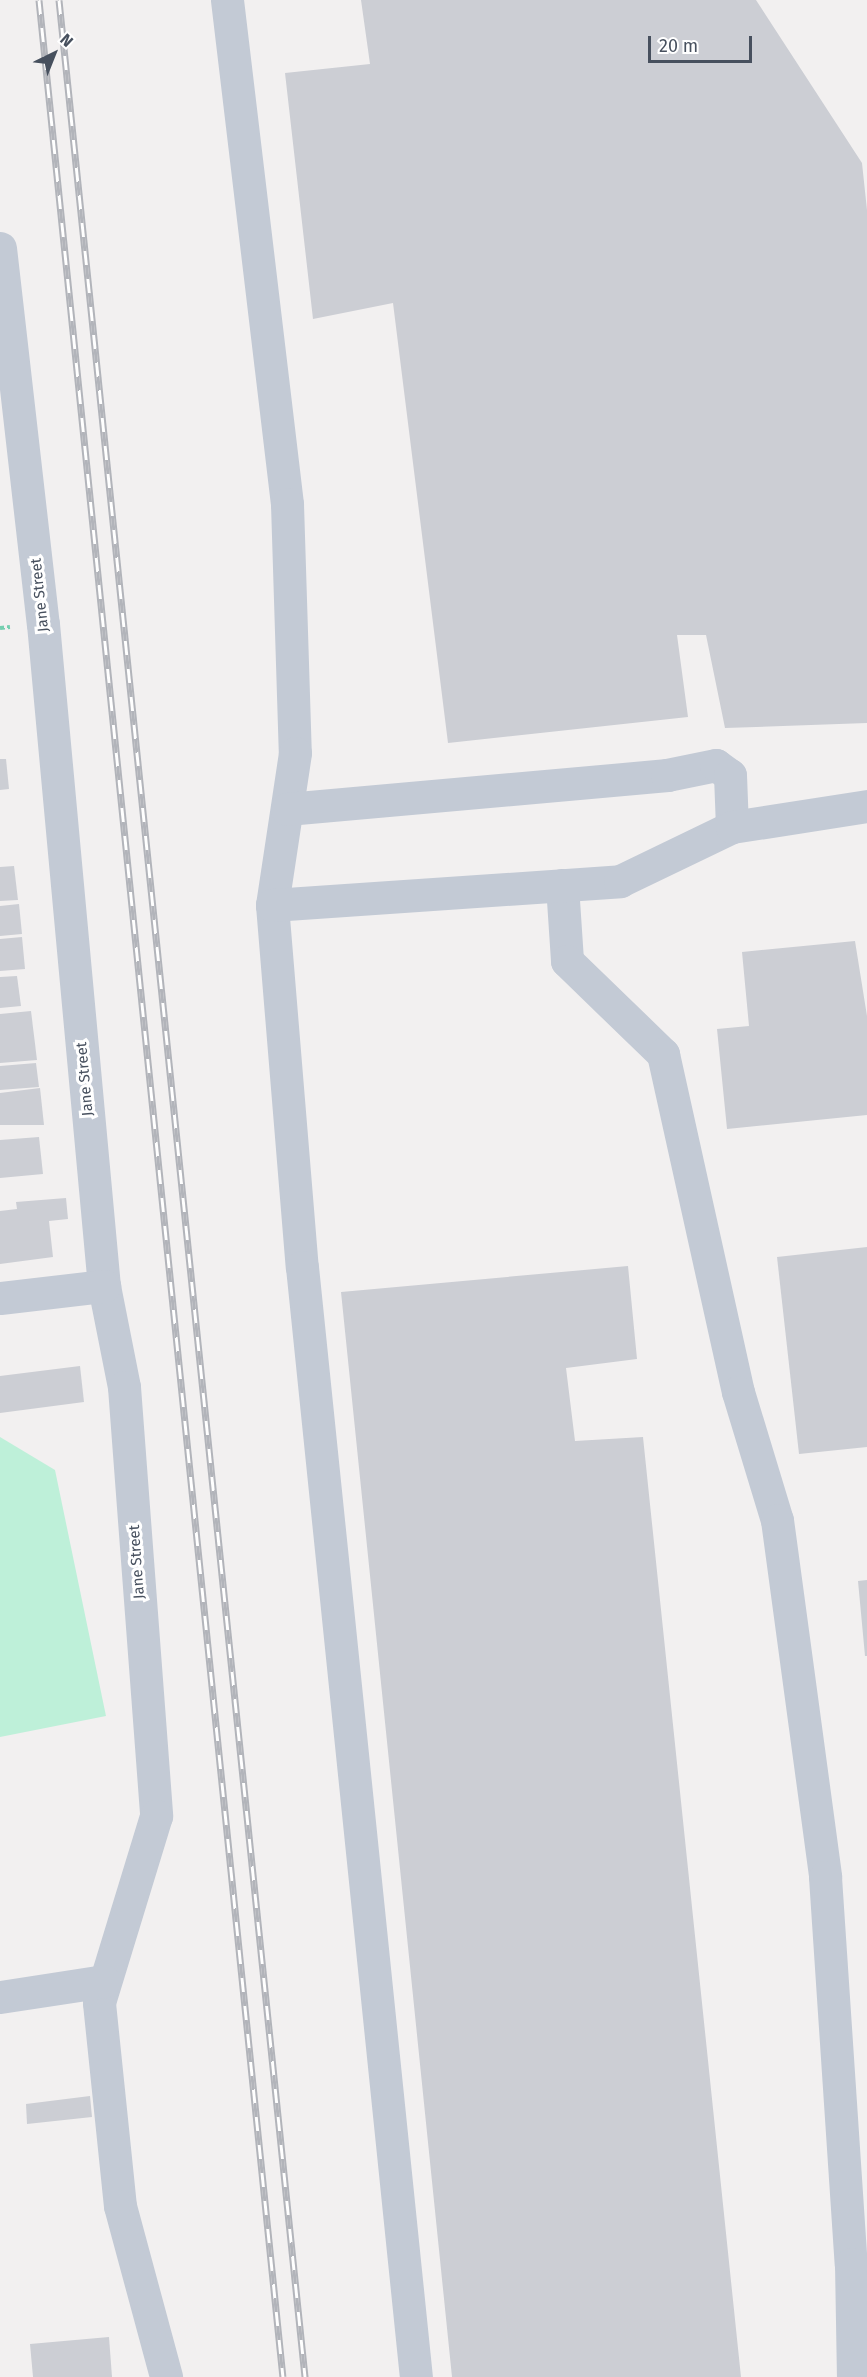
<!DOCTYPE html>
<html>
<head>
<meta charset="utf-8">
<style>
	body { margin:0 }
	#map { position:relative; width:867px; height:2377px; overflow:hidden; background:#f2f0f0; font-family:"Fira Sans",sans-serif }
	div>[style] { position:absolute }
	.green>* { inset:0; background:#bef0d9 }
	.building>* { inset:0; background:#ccced4 }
	.path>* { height:4px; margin-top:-2px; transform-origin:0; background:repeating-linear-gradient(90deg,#75cfb0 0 4.5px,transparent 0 7.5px) }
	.minor>* { height:33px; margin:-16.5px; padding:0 16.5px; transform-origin:16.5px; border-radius:16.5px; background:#c3cad5 }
	.rail>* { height:7px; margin-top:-3.5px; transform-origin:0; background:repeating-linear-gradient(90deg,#fff 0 14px,#b2b4ba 0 28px); box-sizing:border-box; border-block:2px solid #b2b4ba }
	span { translate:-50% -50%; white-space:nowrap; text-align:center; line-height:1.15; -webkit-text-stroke:6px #fff; paint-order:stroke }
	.street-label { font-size:15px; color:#47505e }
	.north { position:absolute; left:24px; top:24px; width:60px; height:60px; -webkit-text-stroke:4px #fff; paint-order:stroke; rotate:43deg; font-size:16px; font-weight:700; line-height:24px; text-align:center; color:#47505e }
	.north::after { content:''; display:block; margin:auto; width:21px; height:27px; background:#47505e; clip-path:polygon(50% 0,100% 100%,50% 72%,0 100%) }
	.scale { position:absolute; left:648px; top:36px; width:104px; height:27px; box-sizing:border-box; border:3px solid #47505e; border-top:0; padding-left:8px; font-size:18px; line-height:21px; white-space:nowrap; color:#47505e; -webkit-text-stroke:4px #fff; paint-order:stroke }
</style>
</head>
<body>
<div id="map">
	<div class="green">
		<i style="clip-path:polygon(0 1437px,55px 1470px,106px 1716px,0 1737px)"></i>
	</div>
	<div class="building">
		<i style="clip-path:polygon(361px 0,756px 0,862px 163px,867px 210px,867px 723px,725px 728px,706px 635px,677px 635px,688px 717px,448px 743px,393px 303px,313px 319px,285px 73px,370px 64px)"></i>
		<i style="clip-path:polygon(0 759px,6px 759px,9px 789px,0 790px)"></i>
		<i style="clip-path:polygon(14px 866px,18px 900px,0 901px,0 867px)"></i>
		<i style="clip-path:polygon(19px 904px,22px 934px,0 936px,0 906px)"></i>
		<i style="clip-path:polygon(22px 937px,25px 969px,0 971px,0 939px)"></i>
		<i style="clip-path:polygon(855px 941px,867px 1016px,867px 1115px,727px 1129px,717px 1029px,749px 1026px,742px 952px)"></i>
		<i style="clip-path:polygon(17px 976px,21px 1006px,0 1008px,0 977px)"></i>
		<i style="clip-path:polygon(31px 1011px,37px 1060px,0 1063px,0 1014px)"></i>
		<i style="clip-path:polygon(36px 1063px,39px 1087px,0 1090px,0 1066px)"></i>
		<i style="clip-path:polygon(40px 1088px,44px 1125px,0 1125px,0 1093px)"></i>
		<i style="clip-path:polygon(39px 1137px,43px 1174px,0 1178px,0 1140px)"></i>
		<i style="clip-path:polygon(66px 1198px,68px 1219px,49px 1221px,53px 1257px,0 1264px,0 1211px,17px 1209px,16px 1202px)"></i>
		<i style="clip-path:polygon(867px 1247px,867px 1447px,799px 1454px,777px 1257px)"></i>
		<i style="clip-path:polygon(628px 1266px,637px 1359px,566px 1368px,575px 1441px,643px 1437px,741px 2377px,452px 2377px,341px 1292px)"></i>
		<i style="clip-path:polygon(80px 1366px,84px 1402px,0 1413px,0 1376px)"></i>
		<i style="clip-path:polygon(867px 1580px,867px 1656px,865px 1656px,858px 1581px)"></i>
		<i style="clip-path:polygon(90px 2096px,92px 2117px,27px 2124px,26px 2104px)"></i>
		<i style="clip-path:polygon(109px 2337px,112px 2377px,33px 2377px,30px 2344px)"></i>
	</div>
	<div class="path">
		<i style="left:0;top:628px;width:10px;rotate:-6deg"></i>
	</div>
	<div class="minor">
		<i style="left:227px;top:0;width:508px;rotate:83.21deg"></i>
		<i style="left:287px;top:504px;width:249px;rotate:88.2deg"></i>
		<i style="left:295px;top:753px;width:154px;rotate:98.6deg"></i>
		<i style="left:272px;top:905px;width:363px;rotate:85.3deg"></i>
		<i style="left:302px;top:1267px;width:1116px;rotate:84.14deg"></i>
		<i style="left:0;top:248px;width:378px;rotate:83.5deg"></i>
		<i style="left:43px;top:624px;width:665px;rotate:84.74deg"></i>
		<i style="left:104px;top:1286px;width:103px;rotate:78.8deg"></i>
		<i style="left:124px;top:1387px;width:430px;rotate:85.7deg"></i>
		<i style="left:156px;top:1816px;width:195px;rotate:107deg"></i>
		<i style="left:99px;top:2003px;width:204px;rotate:84.1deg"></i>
		<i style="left:120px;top:2206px;width:177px;rotate:74.9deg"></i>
		<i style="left:287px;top:809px;width:382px;rotate:-5.1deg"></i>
		<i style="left:667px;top:775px;width:50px;rotate:-11.5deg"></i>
		<i style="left:716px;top:765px;width:17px;rotate:36deg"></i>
		<i style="left:730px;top:775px;width:52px;rotate:87.8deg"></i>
		<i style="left:562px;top:885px;width:76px;rotate:86.2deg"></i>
		<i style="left:567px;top:961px;width:134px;rotate:44.1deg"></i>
		<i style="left:663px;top:1054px;width:346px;rotate:77.5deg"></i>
		<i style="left:738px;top:1392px;width:134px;rotate:73.1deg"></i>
		<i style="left:777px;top:1520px;width:360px;rotate:82.3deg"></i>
		<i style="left:825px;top:1877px;width:388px;rotate:86.2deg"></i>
		<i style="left:851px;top:2264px;width:113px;rotate:89deg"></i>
		<i style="left:272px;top:905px;width:349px;rotate:-3.9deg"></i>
		<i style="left:620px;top:881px;width:124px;rotate:-25.7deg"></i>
		<i style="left:732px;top:827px;width:137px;rotate:-8.8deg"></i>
		<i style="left:0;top:1298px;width:105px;rotate:-6.6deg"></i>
		<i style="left:0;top:1997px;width:105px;rotate:-8.7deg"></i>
	</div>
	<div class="rail">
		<i style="left:39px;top:0;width:2389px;rotate:84.14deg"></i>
		<i style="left:59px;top:0;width:2390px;rotate:84.09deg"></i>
	</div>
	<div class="street-label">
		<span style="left:40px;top:595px;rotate:-96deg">Jane Street</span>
		<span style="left:85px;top:1079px;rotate:-95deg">Jane Street</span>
		<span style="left:137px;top:1562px;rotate:-94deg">Jane Street</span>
	</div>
	<div class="north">N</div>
	<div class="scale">20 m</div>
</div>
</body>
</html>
